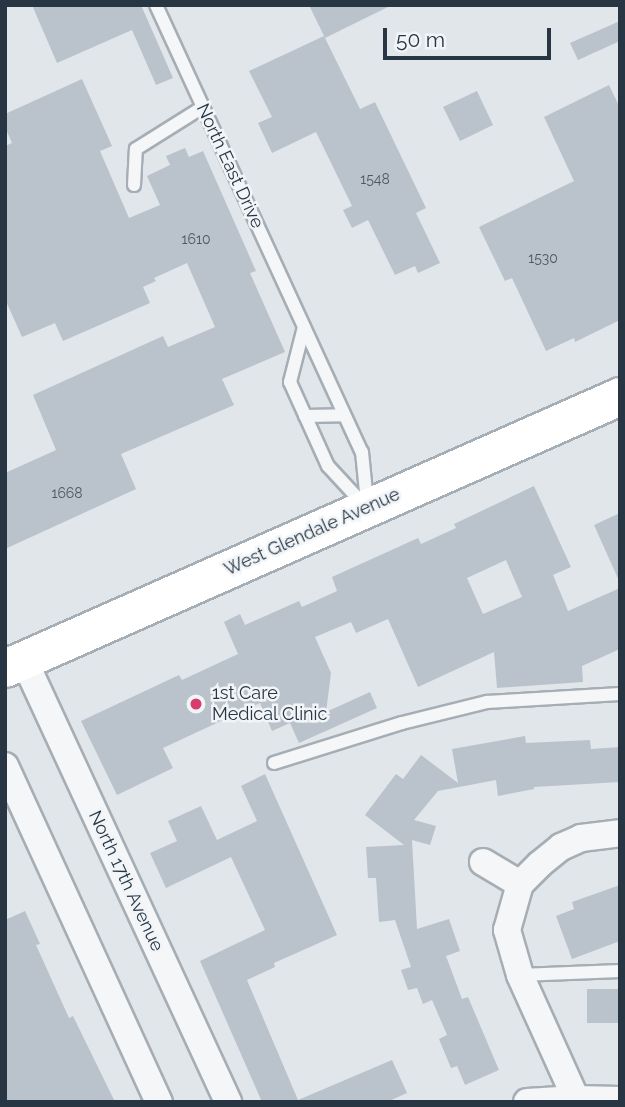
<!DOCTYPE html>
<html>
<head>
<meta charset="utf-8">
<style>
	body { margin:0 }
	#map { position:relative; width:625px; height:1107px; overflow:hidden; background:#e1e6ea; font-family:Raleway,sans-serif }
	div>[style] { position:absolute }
	.building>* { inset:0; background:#bac3cb }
	.roads { filter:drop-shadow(2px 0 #a6aeb5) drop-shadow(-2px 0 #a6aeb5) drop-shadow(0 2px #a6aeb5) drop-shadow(0 -2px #a6aeb5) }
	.lane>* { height:12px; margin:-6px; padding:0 6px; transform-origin:6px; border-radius:6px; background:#f4f6f8 }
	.street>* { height:26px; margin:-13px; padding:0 13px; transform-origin:13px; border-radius:13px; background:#f4f6f8 }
	.secondary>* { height:37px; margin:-18.5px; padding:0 18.5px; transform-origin:18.5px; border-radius:18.5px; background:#fff }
	.dots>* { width:19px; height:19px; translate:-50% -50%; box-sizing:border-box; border:4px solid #f1f5f8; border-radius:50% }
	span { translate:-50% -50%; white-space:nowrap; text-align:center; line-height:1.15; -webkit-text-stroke:5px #f1f5f8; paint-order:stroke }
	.number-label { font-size:14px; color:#4c5965 }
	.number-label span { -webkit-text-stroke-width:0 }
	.street-label { font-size:18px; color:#283643 }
	.poi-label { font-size:18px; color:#283643 }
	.left { translate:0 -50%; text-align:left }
	.frame { position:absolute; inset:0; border:7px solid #283643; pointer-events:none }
	.scale { position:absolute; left:383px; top:28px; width:168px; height:32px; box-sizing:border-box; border:4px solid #283643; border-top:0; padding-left:9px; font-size:21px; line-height:24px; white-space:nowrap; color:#283643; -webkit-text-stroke:5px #f1f5f8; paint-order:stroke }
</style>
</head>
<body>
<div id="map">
	<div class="building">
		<i style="clip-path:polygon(32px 5px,141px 5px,173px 78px,156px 85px,132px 30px,57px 63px)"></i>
		<i style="clip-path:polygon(309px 5px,392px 5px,325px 38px)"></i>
		<i style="clip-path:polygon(620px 21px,620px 41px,578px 60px,570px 43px)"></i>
		<i style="clip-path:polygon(324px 36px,360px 109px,375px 102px,426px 208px,416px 213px,440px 263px,418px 273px,415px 266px,395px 275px,368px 220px,352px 228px,343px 210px,352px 206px,316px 132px,272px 153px,258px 123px,272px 117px,249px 71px)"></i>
		<i style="clip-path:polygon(82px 79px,112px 146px,100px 151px,129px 218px,160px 205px,147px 176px,170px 165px,166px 156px,185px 148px,189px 157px,203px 151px,256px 271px,250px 273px,285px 352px,222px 379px,234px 405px,121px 454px,136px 489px,5px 549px,5px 473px,56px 450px,33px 395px,163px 336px,168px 347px,215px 327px,187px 263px,154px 278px,156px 281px,143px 287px,150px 303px,63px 341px,55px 323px,22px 337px,5px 299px,5px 146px,12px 143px,5px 127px,5px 114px)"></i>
		<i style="clip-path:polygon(609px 85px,620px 108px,620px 320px,575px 342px,574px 338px,546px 351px,512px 278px,505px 281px,479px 227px,574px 181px,544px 117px)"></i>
		<i style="clip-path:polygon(477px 91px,493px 125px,460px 141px,443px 107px)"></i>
		<i style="clip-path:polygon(evenodd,534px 486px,571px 567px,553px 575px,568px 611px,620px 588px,620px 649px,582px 666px,583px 682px,497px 688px,494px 652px,418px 687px,388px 619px,356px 633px,351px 622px,315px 637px,331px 673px,326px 712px,370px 692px,377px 708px,299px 743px,290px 723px,272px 731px,260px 703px,163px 748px,173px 768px,117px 795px,81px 721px,179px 675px,182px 680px,238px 654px,224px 622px,240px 614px,245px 625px,299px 601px,302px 607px,337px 591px,332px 577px,418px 538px,421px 544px,456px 528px,454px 524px,534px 486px,506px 560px,522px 597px,483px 614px,467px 578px,506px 560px)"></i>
		<i style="clip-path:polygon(620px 513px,620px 583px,594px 525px)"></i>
		<i style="clip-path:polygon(525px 736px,526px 743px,590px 740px,591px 749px,620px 747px,620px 782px,534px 787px,534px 789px,498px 796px,496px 780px,438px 791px,414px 820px,436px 826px,430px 845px,412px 840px,417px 929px,449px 919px,460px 951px,446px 956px,462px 999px,468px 997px,499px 1070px,465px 1085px,457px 1066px,451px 1068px,439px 1039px,447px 1035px,432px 1000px,423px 1004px,417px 988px,408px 990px,401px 970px,411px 967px,395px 920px,379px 922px,376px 878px,368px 878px,366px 847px,404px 845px,365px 815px,396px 774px,403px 779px,421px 755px,458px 783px,452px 749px)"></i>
		<i style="clip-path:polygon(265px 774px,337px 935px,274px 963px,275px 967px,247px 980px,298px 1100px,392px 1060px,407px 1093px,387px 1102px,262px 1102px,200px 961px,265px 930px,231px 857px,166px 888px,150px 853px,177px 841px,168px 821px,201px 806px,217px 840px,257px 821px,241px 786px)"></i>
		<i style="clip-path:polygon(620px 885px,620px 941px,572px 959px,556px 916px,574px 909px,572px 902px)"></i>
		<i style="clip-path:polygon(25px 911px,40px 944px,36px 945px,69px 1018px,73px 1016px,115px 1102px,5px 1102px,5px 920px)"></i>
		<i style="clip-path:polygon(587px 989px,620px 989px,620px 1023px,587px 1023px)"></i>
	</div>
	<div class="roads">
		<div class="lane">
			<i style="left:156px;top:5px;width:492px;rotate:65.3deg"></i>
			<i style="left:362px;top:452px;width:50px;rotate:84.3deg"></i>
			<i style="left:134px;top:185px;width:36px;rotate:-87deg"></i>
			<i style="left:136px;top:149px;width:79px;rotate:-32.1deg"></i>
			<i style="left:304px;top:327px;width:57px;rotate:104.3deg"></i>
			<i style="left:290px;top:382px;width:92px;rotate:65.7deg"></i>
			<i style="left:328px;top:466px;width:54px;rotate:47.2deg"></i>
			<i style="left:305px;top:416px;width:39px;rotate:-1deg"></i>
			<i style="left:274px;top:763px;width:134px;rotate:-17.4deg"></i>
			<i style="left:402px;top:723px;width:88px;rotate:-13.9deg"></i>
			<i style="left:487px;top:702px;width:133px;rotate:-3.4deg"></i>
			<i style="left:520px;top:975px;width:100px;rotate:-2.3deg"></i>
		</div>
		<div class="street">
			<i style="left:24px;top:660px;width:487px;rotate:65.2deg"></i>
			<i style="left:5px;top:766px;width:370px;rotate:65.4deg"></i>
			<i style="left:483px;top:862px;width:43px;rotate:30.7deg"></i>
			<i style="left:576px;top:1099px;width:136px;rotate:-114.3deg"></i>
			<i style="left:520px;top:975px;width:47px;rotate:-106.1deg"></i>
			<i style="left:507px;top:930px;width:48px;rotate:-74.2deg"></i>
			<i style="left:520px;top:884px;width:28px;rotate:-45deg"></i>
			<i style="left:540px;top:864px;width:27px;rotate:-39deg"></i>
			<i style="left:561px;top:847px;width:22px;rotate:-24deg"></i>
			<i style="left:581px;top:838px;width:39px;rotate:-7deg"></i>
			<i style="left:527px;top:1102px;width:49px;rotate:-3.5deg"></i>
			<i style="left:576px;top:1099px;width:44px;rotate:1.3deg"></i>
		</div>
		<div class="secondary">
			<i style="left:5px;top:668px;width:672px;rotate:-23.86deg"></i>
		</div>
	</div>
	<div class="dots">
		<i style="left:196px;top:704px;background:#d73e6d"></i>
	</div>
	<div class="number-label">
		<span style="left:375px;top:179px">1548</span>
		<span style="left:196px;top:239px">1610</span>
		<span style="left:543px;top:258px">1530</span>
		<span style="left:67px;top:493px">1668</span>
	</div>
	<div class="street-label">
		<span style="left:230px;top:166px;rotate:65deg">North East Drive</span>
		<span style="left:312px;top:532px;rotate:-24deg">West Glendale Avenue</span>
		<span style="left:126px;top:881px;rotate:65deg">North 17th Avenue</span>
	</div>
	<div class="poi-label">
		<span class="left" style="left:212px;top:704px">1st Care<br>Medical Clinic</span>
	</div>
	<div class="frame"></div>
	<div class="scale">50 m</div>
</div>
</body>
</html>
